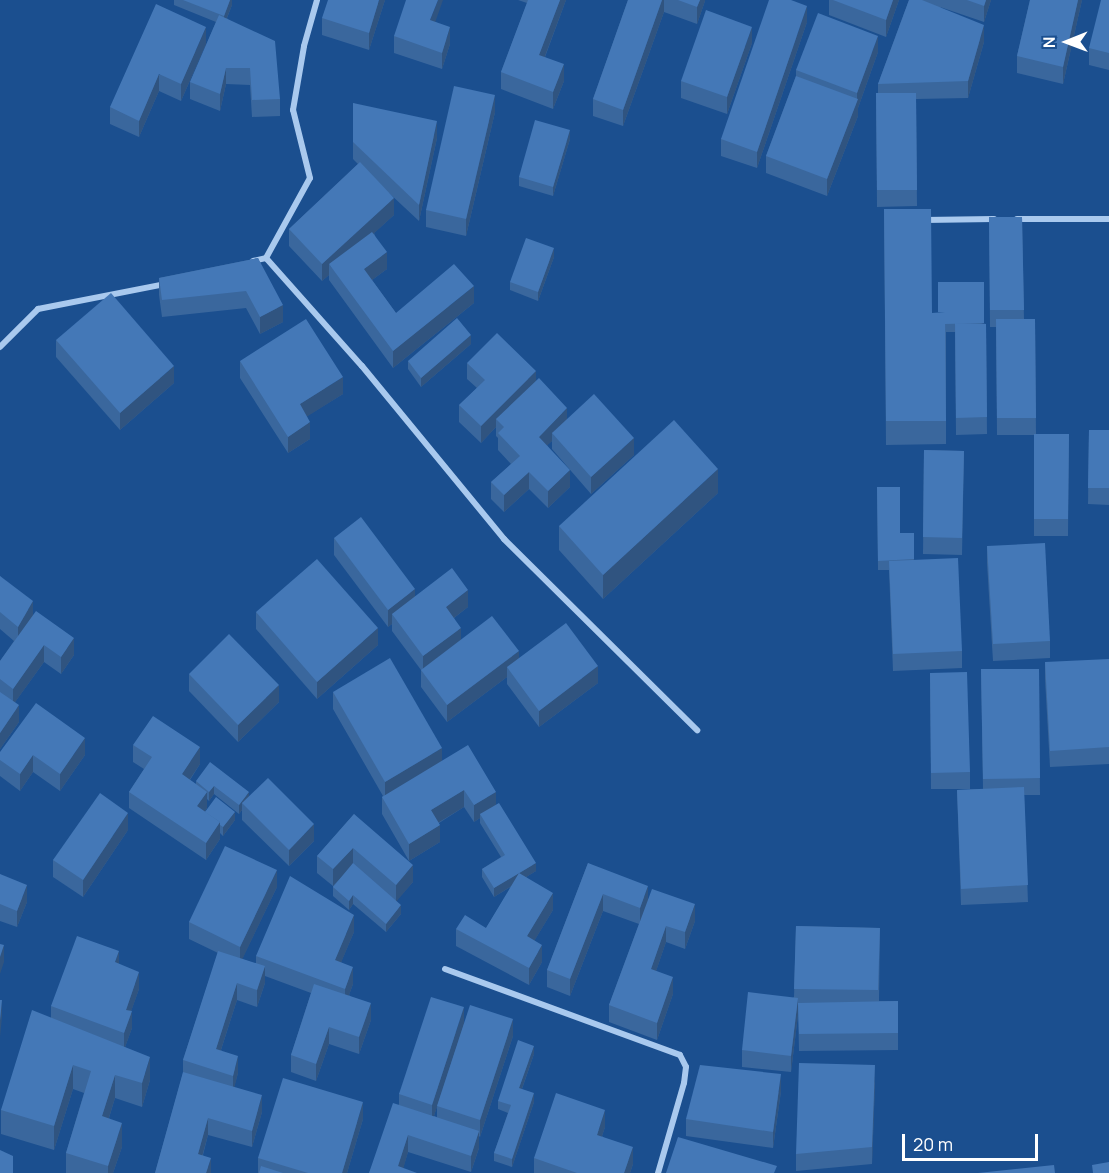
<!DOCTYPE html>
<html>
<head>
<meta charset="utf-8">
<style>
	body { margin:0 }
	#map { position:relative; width:1109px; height:1173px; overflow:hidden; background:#1b4f8f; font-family:Manrope,sans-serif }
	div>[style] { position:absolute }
	.street>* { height:6px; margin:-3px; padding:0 3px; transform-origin:3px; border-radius:3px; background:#a9c9ee }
	.wall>* { inset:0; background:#3a679d }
	.shaded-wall>* { inset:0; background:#305480 }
	.building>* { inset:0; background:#4478b7 }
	span { translate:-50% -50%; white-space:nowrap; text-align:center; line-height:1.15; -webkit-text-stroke:5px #1b4f8f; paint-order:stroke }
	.north { position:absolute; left:1037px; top:12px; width:60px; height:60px; -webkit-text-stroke:4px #1b4f8f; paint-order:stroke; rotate:269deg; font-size:16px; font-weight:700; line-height:24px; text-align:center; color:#fff }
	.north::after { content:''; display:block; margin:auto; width:21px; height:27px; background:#fff; clip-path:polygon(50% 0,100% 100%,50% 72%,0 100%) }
	.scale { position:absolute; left:902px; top:1134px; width:136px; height:27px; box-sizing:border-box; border:3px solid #fff; border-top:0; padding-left:8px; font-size:18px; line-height:21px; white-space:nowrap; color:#fff; -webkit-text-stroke:4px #1b4f8f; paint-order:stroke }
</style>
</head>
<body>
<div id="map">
	<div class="street">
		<i style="left:1017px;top:219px;width:92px"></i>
		<i style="left:924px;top:220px;width:70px;rotate:-0.8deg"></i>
		<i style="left:266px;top:258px;width:144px;rotate:48.4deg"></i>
		<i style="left:362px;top:366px;width:224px;rotate:50.6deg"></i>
		<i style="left:504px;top:539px;width:272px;rotate:44.7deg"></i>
		<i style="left:253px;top:261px;width:13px;rotate:-13deg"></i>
		<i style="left:266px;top:258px;width:91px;rotate:-61.2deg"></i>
		<i style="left:310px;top:178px;width:70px;rotate:-104deg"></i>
		<i style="left:293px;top:110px;width:65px;rotate:-80.2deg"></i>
		<i style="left:304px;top:46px;width:48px;rotate:-74.2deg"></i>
		<i style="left:0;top:347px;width:54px;rotate:-45deg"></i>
		<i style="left:38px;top:309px;width:129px;rotate:-11.1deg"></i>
		<i style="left:445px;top:969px;width:250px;rotate:20.1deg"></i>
		<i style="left:680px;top:1055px;width:13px;rotate:63deg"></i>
		<i style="left:686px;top:1067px;width:16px;rotate:97deg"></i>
		<i style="left:684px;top:1083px;width:94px;rotate:106.1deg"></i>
	</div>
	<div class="wall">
		<i style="clip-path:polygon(174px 0,232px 0,232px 5px,227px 18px,280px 99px,280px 116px,252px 117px,250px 85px,226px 84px,220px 111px,190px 99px,190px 82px,216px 22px,174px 5px)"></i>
		<i style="clip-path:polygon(385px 0,369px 50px,322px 35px,322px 18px)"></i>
		<i style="clip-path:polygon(518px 0,566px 0,545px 57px,564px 81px,553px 109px,501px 89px,501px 72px,527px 3px)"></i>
		<i style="clip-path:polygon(628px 0,705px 0,705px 1px,697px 24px,664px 12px,623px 126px,593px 116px,593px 99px)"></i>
		<i style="clip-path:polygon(829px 0,899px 0,886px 37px,829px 15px)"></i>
		<i style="clip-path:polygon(909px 0,991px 0,984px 22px,940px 7px,984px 42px,968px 98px,916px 99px,917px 206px,877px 207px,876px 93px,878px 93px,878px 84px)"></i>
		<i style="clip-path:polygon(1030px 0,1082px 0,1063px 84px,1017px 73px,1017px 56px)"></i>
		<i style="clip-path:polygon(1109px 0,1109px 70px,1089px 65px,1089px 48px)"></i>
		<i style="clip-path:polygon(436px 22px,450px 44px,442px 69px,394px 53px,394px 36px)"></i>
		<i style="clip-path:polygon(807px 22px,757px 168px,721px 156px,721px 139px)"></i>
		<i style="clip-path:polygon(752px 43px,727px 114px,681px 98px,681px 81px)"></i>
		<i style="clip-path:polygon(206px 44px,181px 101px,159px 91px,139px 137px,110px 124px,110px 107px)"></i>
		<i style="clip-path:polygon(878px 52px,858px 108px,858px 116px,827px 196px,766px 173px,766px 156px,796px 76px,796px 70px)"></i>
		<i style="clip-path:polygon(353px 103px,437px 138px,419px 221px,389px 193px,394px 215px,374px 233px,387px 269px,372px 280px,396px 313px,474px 303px,393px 368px,329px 280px,329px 275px,322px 281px,289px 246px,289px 229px,358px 164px,353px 159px)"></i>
		<i style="clip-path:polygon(495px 112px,466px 236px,426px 227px,426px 210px)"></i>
		<i style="clip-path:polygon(570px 139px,553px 196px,519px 186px,519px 177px)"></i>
		<i style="clip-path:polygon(884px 209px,932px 313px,986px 324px,987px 434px,956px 435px,955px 332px,946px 332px,946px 444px,886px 445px)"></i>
		<i style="clip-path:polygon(989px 217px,1022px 217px,1024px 319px,1035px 319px,1036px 434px,1069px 434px,1068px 536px,1034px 536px,1034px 435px,997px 435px,996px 327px,990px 327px)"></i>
		<i style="clip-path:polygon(554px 257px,538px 301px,510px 290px,510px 282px)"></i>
		<i style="clip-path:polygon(258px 258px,283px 322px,260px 334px,246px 308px,162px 317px,159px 295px,159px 278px)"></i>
		<i style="clip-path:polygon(56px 340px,174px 383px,120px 430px,56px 357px)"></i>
		<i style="clip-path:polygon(471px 344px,421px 387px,408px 369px,408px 361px)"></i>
		<i style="clip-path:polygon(240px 361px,343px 394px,307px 416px,310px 439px,288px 453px,240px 378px)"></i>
		<i style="clip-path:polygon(467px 363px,536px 381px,567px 419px,634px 455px,591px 494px,552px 449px,552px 441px,547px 445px,570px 487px,548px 508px,529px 489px,504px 512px,491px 499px,491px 482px,511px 464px,498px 450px,498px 438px,496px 436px,496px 427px,481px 443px,459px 422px,459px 405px,477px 388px,467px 379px)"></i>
		<i style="clip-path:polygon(1089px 430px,1109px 430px,1109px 505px,1088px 504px)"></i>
		<i style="clip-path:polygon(924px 450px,964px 451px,962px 555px,923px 554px)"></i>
		<i style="clip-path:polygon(877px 487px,900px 533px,962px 651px,962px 668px,893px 671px,889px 570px,878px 570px)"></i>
		<i style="clip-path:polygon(718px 493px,603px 599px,559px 550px,559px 526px)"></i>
		<i style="clip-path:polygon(334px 538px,415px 596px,468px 607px,454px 618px,461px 640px,598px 683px,539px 727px,507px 684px,507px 677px,447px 722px,421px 687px,421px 670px,392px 631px,392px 624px,388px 627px,334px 555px)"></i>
		<i style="clip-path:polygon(987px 546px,1050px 641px,1050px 658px,993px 661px,987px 563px)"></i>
		<i style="clip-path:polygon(0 576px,33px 615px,74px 655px,61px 674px,44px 662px,15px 702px,19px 722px,0 749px,0 661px,14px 641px,0 629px)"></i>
		<i style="clip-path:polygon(256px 612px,378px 645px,317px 699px,256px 629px)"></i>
		<i style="clip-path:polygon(1045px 662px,1109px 666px,1109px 764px,1050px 767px,1045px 679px)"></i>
		<i style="clip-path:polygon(981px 669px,1039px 669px,1040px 795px,1024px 795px,1028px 902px,961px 905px,957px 790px,983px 789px)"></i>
		<i style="clip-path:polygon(930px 673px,970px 772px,970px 789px,931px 789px)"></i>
		<i style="clip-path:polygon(189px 674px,279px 702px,238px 742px,189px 691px)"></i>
		<i style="clip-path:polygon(333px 692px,442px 761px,496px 805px,536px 871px,526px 877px,553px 910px,534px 941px,542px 962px,529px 985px,456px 946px,456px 929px,486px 928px,512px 886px,494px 897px,482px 877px,482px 869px,501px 857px,480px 823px,480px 818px,474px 822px,464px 807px,439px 823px,440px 842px,409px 861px,382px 814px,382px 797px,383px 796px,333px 709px)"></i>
		<i style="clip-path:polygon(133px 745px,200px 764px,190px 780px,196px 784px,196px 781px,249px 796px,314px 841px,289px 866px,242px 820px,242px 810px,239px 814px,214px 794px,209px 801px,207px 799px,207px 808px,205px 811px,235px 820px,223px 836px,220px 833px,220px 839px,206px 860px,129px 808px,129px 792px,144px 769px,133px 762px)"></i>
		<i style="clip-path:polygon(0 752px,85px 755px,60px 791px,33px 772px,20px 791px,0 776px)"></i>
		<i style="clip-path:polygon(354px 814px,413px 882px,396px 901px,401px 914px,386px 932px,353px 904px,349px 910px,333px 896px,333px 886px,317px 873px,317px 856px)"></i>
		<i style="clip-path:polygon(128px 830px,83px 897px,53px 877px,53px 860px)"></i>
		<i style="clip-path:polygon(588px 863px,648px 899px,695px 921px,685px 949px,666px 942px,656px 971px,673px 994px,657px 1040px,609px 1022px,609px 1005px,639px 924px,603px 911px,570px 996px,547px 987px,547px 970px)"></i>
		<i style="clip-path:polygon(0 874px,27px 902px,17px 927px,0 921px)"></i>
		<i style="clip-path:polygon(277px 887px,242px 959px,256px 964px,256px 956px,354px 932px,341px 962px,353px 984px,349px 995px,371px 1020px,359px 1054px,329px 1044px,316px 1081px,291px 1072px,291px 1055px,311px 993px,265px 976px,265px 983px,257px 1007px,237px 1000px,221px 1050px,238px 1073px,234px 1087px,262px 1112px,252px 1147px,208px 1135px,203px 1155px,211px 1173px,155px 1173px,183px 1073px,183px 1060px,218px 953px,189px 939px,189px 922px)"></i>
		<i style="clip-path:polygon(796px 926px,880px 928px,879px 1001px,898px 1001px,898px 1050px,799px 1051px,798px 1006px,798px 1015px,791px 1072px,742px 1067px,742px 1050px,794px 997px)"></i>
		<i style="clip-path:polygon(119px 964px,139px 989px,131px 1011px,132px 1028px,125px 1047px,150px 1080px,142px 1107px,115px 1098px,109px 1118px,122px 1147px,113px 1173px,66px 1173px,66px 1153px,84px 1093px,73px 1089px,54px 1150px,1px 1134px,1px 1110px,51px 1018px,51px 1006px)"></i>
		<i style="clip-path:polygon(evenodd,464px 1023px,513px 1036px,480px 1137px,479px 1136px,479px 1148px,471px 1172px,408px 1152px,403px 1168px,369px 1173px,399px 1104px,399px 1094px,464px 1023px,437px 1106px,437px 1117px,434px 1116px,437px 1106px)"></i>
		<i style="clip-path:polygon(534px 1054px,522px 1089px,534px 1102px,512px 1167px,494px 1161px,494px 1153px,508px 1113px,498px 1109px,498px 1101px)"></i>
		<i style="clip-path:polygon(875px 1082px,872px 1164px,796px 1171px,796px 1154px)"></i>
		<i style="clip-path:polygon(781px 1091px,773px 1148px,686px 1136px,686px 1119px)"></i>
		<i style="clip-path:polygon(363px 1119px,347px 1173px,258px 1173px,258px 1158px)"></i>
		<i style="clip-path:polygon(605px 1127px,602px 1136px,633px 1164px,630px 1173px,534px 1173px,534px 1158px)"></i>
	</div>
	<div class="shaded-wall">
		<i style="clip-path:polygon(230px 0,232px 0,232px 5px,224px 25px,224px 16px)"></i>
		<i style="clip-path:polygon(379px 0,385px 0,369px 50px,369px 33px)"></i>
		<i style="clip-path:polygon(438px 0,443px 0,430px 37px,430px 20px)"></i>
		<i style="clip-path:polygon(560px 0,566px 0,539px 72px,539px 55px)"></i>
		<i style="clip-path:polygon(662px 0,664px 0,664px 12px,623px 126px,623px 110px)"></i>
		<i style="clip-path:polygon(700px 0,705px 0,705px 1px,697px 24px,697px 7px)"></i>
		<i style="clip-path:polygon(893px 0,899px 0,886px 37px,886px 20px)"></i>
		<i style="clip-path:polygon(986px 0,991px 0,984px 22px,984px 6px)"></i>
		<i style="clip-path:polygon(1078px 0,1082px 0,1063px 84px,1063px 67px)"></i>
		<i style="clip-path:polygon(807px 6px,807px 22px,757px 168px,757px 152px)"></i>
		<i style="clip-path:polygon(984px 25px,984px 42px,968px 98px,968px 81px)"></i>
		<i style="clip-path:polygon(206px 27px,206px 44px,181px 101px,181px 84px)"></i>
		<i style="clip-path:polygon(450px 27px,450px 44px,442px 69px,442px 53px)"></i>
		<i style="clip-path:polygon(752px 27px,752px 43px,727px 114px,727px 97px)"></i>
		<i style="clip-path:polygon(878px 36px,878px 52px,858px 108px,858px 116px,827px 196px,827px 179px,857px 101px,857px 93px)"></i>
		<i style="clip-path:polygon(564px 64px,564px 81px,553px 109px,553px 92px)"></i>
		<i style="clip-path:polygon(226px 68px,226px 84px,220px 111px,220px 94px)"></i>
		<i style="clip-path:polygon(159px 74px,159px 91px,139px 137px,139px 121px)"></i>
		<i style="clip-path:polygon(495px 95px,495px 112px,466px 236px,466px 219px)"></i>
		<i style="clip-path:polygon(437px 121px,437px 138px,419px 221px,419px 205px)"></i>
		<i style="clip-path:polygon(570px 130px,570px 139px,553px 196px,553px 187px)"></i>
		<i style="clip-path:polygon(394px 198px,394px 215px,334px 270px,329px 264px,329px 275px,322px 281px,322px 264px)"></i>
		<i style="clip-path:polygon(554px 248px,554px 257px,538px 301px,538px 292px)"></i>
		<i style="clip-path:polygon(387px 252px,387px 269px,364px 286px,364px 269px)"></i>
		<i style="clip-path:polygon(474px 286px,474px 303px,393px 368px,393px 351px)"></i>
		<i style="clip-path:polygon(283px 305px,283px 322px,260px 334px,260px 317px)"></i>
		<i style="clip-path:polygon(471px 335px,471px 344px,421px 387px,421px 378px)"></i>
		<i style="clip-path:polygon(174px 366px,174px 383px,120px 430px,120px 413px)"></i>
		<i style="clip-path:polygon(536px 371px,536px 388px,496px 419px,496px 427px,481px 443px,481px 426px)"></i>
		<i style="clip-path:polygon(343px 377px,343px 394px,300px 421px,300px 404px)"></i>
		<i style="clip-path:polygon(567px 408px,567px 425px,552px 433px,552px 441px,539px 453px,539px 437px)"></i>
		<i style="clip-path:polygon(310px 422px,310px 439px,288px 453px,288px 437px)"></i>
		<i style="clip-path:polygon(634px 438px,634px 455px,591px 494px,591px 477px)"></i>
		<i style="clip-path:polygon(718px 469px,718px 493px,603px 599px,603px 575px)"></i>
		<i style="clip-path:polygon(570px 470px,570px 487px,548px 508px,548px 491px)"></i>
		<i style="clip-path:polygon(529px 472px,529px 489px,504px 512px,504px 495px)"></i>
		<i style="clip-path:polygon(415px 589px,415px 606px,392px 614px,392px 624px,388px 627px,388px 610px)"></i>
		<i style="clip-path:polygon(468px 590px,468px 607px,446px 624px,446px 607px)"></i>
		<i style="clip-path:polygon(33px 601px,33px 617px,18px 644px,18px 627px)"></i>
		<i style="clip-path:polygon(378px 628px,378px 645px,317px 699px,317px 682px)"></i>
		<i style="clip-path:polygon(461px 628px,461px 644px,423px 673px,423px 656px)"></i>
		<i style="clip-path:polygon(74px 638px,74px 655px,61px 674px,61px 657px)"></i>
		<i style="clip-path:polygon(44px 645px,44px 662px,13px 705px,13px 689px)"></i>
		<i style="clip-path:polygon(519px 651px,519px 668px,507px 667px,507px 677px,447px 722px,447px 705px)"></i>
		<i style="clip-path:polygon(598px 666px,598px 683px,539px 727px,539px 711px)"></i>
		<i style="clip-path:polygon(279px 685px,279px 702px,238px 742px,238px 725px)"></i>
		<i style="clip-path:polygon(19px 705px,19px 722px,0 749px,0 733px)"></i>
		<i style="clip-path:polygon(85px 738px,85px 755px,60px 791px,60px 774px)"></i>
		<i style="clip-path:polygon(200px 747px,200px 764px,182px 791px,182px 774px)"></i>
		<i style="clip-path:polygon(442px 748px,442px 765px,385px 799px,385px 782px)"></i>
		<i style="clip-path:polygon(33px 755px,33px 772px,20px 791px,20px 774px)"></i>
		<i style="clip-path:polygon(214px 786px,214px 794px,209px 801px,209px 792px)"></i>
		<i style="clip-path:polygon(464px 790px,464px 807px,431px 827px,431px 810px)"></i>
		<i style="clip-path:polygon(207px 792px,207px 808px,197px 823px,197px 806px)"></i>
		<i style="clip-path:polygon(249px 792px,249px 801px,242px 803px,242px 810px,239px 814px,239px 805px)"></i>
		<i style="clip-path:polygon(496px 792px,496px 808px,480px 814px,480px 818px,474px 822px,474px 805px)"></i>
		<i style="clip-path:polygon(235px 812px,235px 820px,223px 836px,223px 827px)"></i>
		<i style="clip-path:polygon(128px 813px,128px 830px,83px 897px,83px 880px)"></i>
		<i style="clip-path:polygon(220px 822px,220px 839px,206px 860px,206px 843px)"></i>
		<i style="clip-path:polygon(314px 824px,314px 841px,289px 866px,289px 850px)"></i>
		<i style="clip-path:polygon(440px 825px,440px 842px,409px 861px,409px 844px)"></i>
		<i style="clip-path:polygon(353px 848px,353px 865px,333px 886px,333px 869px)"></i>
		<i style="clip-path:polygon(536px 863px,536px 871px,494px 897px,494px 888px)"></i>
		<i style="clip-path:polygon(413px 865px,413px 882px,396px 902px,396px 885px)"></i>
		<i style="clip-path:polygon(277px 870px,277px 887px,240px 964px,240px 947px)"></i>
		<i style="clip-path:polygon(27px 885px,27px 902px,17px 927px,17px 911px)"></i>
		<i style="clip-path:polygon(648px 886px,648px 903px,640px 925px,640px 908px)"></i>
		<i style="clip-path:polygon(553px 893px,553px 910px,527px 953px,527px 936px)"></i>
		<i style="clip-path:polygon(603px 894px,603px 911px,570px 996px,570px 979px)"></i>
		<i style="clip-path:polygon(353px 895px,353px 904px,349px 910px,349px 901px)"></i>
		<i style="clip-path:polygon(695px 904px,695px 921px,685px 949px,685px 932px)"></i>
		<i style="clip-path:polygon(401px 905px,401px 914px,386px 932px,386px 924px)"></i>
		<i style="clip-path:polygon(354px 915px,354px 932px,335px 977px,335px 960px)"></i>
		<i style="clip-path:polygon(666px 926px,666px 942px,651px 986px,651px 969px)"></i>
		<i style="clip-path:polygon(4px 945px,4px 962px,0 974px,0 957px)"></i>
		<i style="clip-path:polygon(542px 945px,542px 962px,529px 985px,529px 968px)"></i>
		<i style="clip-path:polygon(119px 951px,119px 968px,115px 962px)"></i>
		<i style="clip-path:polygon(265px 966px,265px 983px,257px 1007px,257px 990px)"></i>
		<i style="clip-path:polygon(353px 967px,353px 984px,345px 1006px,345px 989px)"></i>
		<i style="clip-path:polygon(139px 972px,139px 989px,126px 1026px,126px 1010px)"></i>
		<i style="clip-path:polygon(673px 977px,673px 994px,657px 1040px,657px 1023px)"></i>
		<i style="clip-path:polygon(237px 983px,237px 1000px,216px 1065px,216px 1049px)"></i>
		<i style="clip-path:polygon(798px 998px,798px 1015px,791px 1072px,791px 1056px)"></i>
		<i style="clip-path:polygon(2px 1000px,2px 1017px,0 1037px,0 1021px)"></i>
		<i style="clip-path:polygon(371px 1003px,371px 1020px,359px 1054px,359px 1037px)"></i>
		<i style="clip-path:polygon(464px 1007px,464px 1024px,432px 1122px,432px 1105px)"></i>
		<i style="clip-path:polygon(132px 1011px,132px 1028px,124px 1050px,124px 1033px)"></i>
		<i style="clip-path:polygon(513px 1019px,513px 1036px,480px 1137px,480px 1120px)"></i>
		<i style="clip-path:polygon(329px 1027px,329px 1044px,316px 1081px,316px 1064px)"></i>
		<i style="clip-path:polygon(534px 1046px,534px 1054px,519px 1097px,519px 1088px)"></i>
		<i style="clip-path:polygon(238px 1056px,238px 1073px,233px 1093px,233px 1076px)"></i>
		<i style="clip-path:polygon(150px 1057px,150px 1080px,142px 1107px,142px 1083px)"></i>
		<i style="clip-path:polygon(73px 1065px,73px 1089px,54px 1150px,54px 1126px)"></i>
		<i style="clip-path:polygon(875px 1065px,875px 1082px,872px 1164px,872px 1147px)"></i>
		<i style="clip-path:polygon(781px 1074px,781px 1091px,773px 1148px,773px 1132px)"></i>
		<i style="clip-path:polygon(115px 1075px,115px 1098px,102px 1140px,102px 1116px)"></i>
		<i style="clip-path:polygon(534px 1093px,534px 1102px,512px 1167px,512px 1159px)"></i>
		<i style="clip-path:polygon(262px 1095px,262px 1112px,252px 1147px,252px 1131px)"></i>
		<i style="clip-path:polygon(363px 1102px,363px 1119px,347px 1173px,342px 1173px)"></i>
		<i style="clip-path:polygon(605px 1110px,605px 1127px,597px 1151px,597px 1135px)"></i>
		<i style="clip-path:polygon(208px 1118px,208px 1135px,198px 1171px,198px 1154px)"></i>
		<i style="clip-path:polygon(122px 1123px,122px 1147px,113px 1173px,108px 1173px,108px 1166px)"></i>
		<i style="clip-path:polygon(479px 1131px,479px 1148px,471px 1172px,471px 1156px)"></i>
		<i style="clip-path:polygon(408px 1135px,408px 1152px,402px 1173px,398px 1166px)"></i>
		<i style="clip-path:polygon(633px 1147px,633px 1164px,630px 1173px,624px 1173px)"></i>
		<i style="clip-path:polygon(211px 1158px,211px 1173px,206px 1173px)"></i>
	</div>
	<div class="building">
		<i style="clip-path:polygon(183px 0,230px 0,224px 16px)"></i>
		<i style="clip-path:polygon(328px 0,379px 0,369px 33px,322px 18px)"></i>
		<i style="clip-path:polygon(406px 0,438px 0,430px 20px,450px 27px,442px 53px,394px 36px)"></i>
		<i style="clip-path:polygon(528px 0,560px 0,539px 55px,564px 64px,553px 92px,501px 72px)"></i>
		<i style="clip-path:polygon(628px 0,662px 0,623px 110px,593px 99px)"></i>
		<i style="clip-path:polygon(678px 0,700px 0,697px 7px)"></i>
		<i style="clip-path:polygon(769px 0,791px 0,807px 6px,757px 152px,721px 139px)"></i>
		<i style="clip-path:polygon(833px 0,893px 0,886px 20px)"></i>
		<i style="clip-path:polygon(909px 0,922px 0,984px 25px,968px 81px,878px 84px)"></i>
		<i style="clip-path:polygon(967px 0,986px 0,984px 6px)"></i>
		<i style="clip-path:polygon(1030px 0,1078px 0,1063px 67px,1017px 56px)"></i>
		<i style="clip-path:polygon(1101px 0,1109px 0,1109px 53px,1089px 48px)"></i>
		<i style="clip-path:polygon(156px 4px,206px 27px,181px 84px,159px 74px,139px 121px,110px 107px)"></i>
		<i style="clip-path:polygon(706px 10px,752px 27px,727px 97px,681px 81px)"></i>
		<i style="clip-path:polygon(818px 13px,878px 36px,857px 93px,796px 70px)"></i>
		<i style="clip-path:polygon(219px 15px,275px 41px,280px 99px,252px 100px,250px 68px,226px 68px,220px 94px,190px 82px)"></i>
		<i style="clip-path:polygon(796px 76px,858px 99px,827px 179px,766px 156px)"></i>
		<i style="clip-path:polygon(454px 86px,495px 95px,466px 219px,426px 210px)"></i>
		<i style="clip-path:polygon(876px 93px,916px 93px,917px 190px,877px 190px)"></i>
		<i style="clip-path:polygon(353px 103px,437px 121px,419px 205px,353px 142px)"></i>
		<i style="clip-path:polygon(535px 120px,570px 130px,553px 187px,519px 177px)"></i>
		<i style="clip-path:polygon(360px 162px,394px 198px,322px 264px,289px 229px)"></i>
		<i style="clip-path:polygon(884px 209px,931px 209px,932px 313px,945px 312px,946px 421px,886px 421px)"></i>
		<i style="clip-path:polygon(989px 217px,1022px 217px,1024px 310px,990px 310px)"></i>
		<i style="clip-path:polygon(372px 232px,387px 252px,364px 269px,396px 313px,454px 264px,474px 286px,393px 351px,329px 264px)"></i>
		<i style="clip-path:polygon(526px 238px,554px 248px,538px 292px,510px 282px)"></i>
		<i style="clip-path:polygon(258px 258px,283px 305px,260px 317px,246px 291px,162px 300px,159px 278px)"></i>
		<i style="clip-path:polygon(938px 282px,984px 282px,984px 323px,945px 324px,945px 312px,938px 312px)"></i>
		<i style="clip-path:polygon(111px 293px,174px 366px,120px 413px,56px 340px)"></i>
		<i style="clip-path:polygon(457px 318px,471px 335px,421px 378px,408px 361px)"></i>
		<i style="clip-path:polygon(306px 319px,343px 377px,300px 404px,310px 422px,288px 437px,240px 361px)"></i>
		<i style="clip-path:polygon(996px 319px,1035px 319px,1036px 418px,997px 418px)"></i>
		<i style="clip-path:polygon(955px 323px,986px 324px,987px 417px,956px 418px)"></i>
		<i style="clip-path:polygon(497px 333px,536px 371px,481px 426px,459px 405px,485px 380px,467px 363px)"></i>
		<i style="clip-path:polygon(539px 378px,567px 408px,539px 437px,570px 470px,548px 491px,529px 472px,504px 495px,491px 482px,520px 456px,498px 433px,504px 427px,496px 419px)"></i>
		<i style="clip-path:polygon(594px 394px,634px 438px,591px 477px,552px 433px)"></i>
		<i style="clip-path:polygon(674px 420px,718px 469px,603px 575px,559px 526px)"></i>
		<i style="clip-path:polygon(1089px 430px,1109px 430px,1109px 488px,1088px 488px)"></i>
		<i style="clip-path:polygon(1034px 434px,1069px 434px,1068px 519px,1034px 519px)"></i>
		<i style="clip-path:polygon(924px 450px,964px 451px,962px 538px,923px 537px)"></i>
		<i style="clip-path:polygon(877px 487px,900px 487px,900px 533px,914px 533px,914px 559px,878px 561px)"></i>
		<i style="clip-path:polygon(361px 517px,415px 589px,388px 610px,334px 538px)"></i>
		<i style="clip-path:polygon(1045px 543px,1050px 641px,993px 644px,987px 546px)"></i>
		<i style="clip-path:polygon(958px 558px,962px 651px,893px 654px,889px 561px)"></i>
		<i style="clip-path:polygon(317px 559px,378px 628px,317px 682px,256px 612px)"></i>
		<i style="clip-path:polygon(452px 568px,468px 590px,446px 607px,461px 628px,423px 656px,392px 614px)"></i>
		<i style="clip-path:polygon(0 576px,33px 601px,18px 627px,0 612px)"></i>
		<i style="clip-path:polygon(36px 611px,74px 638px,61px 657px,44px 645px,13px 689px,0 679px,0 661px)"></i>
		<i style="clip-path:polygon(492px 616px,519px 651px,447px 705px,421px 670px)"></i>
		<i style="clip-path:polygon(566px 623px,598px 666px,539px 711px,507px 667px)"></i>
		<i style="clip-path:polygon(229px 634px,279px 685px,238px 725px,189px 674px)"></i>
		<i style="clip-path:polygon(390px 658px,442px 748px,385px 782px,333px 692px)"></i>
		<i style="clip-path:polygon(1109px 659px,1109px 747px,1050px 751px,1045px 662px)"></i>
		<i style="clip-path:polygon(981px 669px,1039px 669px,1040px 778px,983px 779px)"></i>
		<i style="clip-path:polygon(967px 672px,970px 772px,931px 773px,930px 673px)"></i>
		<i style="clip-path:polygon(0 692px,19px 705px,0 733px)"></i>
		<i style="clip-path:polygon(36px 703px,85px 738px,60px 774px,33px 755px,20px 774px,0 760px,0 752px)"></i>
		<i style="clip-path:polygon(153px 716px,200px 747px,182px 774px,207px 792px,197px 806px,220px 822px,206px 843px,129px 792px,152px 757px,133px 745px)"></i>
		<i style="clip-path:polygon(468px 745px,496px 792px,474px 805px,464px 790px,431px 810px,440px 825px,409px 844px,382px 797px)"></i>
		<i style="clip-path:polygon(210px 762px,249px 792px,239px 805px,214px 786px,209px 792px,196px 781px)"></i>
		<i style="clip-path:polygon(268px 778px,314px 824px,289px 850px,242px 803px)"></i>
		<i style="clip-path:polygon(1024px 787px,1028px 885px,961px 889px,957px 790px)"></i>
		<i style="clip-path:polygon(100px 793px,128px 813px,83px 880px,53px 860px)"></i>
		<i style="clip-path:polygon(216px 797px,235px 812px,223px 827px,220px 825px,220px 822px,205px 812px)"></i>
		<i style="clip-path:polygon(499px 803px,536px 863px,494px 888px,482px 869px,505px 855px,480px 814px)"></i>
		<i style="clip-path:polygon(354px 814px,413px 865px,396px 885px,353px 848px,333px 869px,317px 856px)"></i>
		<i style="clip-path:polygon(225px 846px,277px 870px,240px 947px,189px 922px)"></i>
		<i style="clip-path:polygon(353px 863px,401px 905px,386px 924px,353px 895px,349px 901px,333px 887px)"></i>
		<i style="clip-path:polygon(588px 863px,648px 886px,640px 908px,603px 894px,570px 979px,547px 970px)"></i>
		<i style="clip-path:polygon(519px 873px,553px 893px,527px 936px,542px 945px,529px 968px,456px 929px,465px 915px,486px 928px)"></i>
		<i style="clip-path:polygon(0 874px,27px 885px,17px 911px,0 904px)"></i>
		<i style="clip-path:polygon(290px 876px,354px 915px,335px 960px,353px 967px,345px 989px,256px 956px)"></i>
		<i style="clip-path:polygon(652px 889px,695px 904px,685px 932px,666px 926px,651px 969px,673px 977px,657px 1023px,609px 1005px)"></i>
		<i style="clip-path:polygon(796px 926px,880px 928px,878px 990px,794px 989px)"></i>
		<i style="clip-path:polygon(77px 936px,119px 951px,115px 962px,139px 972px,126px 1010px,132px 1011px,124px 1033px,51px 1006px)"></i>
		<i style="clip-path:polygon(0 944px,4px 945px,0 957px)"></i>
		<i style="clip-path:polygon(218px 951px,265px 966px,257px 990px,237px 983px,216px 1049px,238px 1056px,233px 1076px,183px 1060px)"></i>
		<i style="clip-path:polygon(314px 984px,371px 1003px,359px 1037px,329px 1027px,316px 1064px,291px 1055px)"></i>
		<i style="clip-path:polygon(748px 992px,798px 998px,791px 1056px,742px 1050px)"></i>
		<i style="clip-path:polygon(431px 997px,464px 1007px,432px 1105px,399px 1094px)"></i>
		<i style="clip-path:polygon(0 1000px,2px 1000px,0 1021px)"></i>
		<i style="clip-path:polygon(898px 1001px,898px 1033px,799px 1034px,798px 1003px)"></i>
		<i style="clip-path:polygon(470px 1005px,513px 1019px,480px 1120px,437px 1106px)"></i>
		<i style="clip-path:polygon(32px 1010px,150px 1057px,142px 1083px,115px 1075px,102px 1116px,122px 1123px,108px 1166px,66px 1153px,91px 1071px,73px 1065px,54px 1126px,1px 1110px)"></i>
		<i style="clip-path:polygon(518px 1040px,534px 1046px,519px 1088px,534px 1093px,512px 1159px,494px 1153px,511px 1105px,498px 1101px)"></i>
		<i style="clip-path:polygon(799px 1063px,875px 1065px,872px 1147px,796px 1154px)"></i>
		<i style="clip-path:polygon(700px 1065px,781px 1074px,773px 1132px,686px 1119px)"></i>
		<i style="clip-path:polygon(183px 1072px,262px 1095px,252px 1131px,208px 1118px,198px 1154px,211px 1158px,206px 1173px,155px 1173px)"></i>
		<i style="clip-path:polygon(283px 1078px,363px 1102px,342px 1173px,308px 1173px,258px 1158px)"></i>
		<i style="clip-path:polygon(556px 1093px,605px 1110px,597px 1135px,633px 1147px,624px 1173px,577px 1173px,534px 1158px)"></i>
		<i style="clip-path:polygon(393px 1103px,479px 1131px,471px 1156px,408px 1135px,398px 1166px,417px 1173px,369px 1173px)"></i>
		<i style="clip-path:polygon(678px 1137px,777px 1166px,774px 1173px,666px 1173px)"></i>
		<i style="clip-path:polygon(0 1150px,13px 1156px,13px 1173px,0 1173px)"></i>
		<i style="clip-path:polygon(1109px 1162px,1109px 1173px,1093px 1173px,1092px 1165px)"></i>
		<i style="clip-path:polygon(1054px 1165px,1055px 1173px,978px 1173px)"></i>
		<i style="clip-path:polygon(261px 1166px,283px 1173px,259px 1173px)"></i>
	</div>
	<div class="north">N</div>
	<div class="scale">20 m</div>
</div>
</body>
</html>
